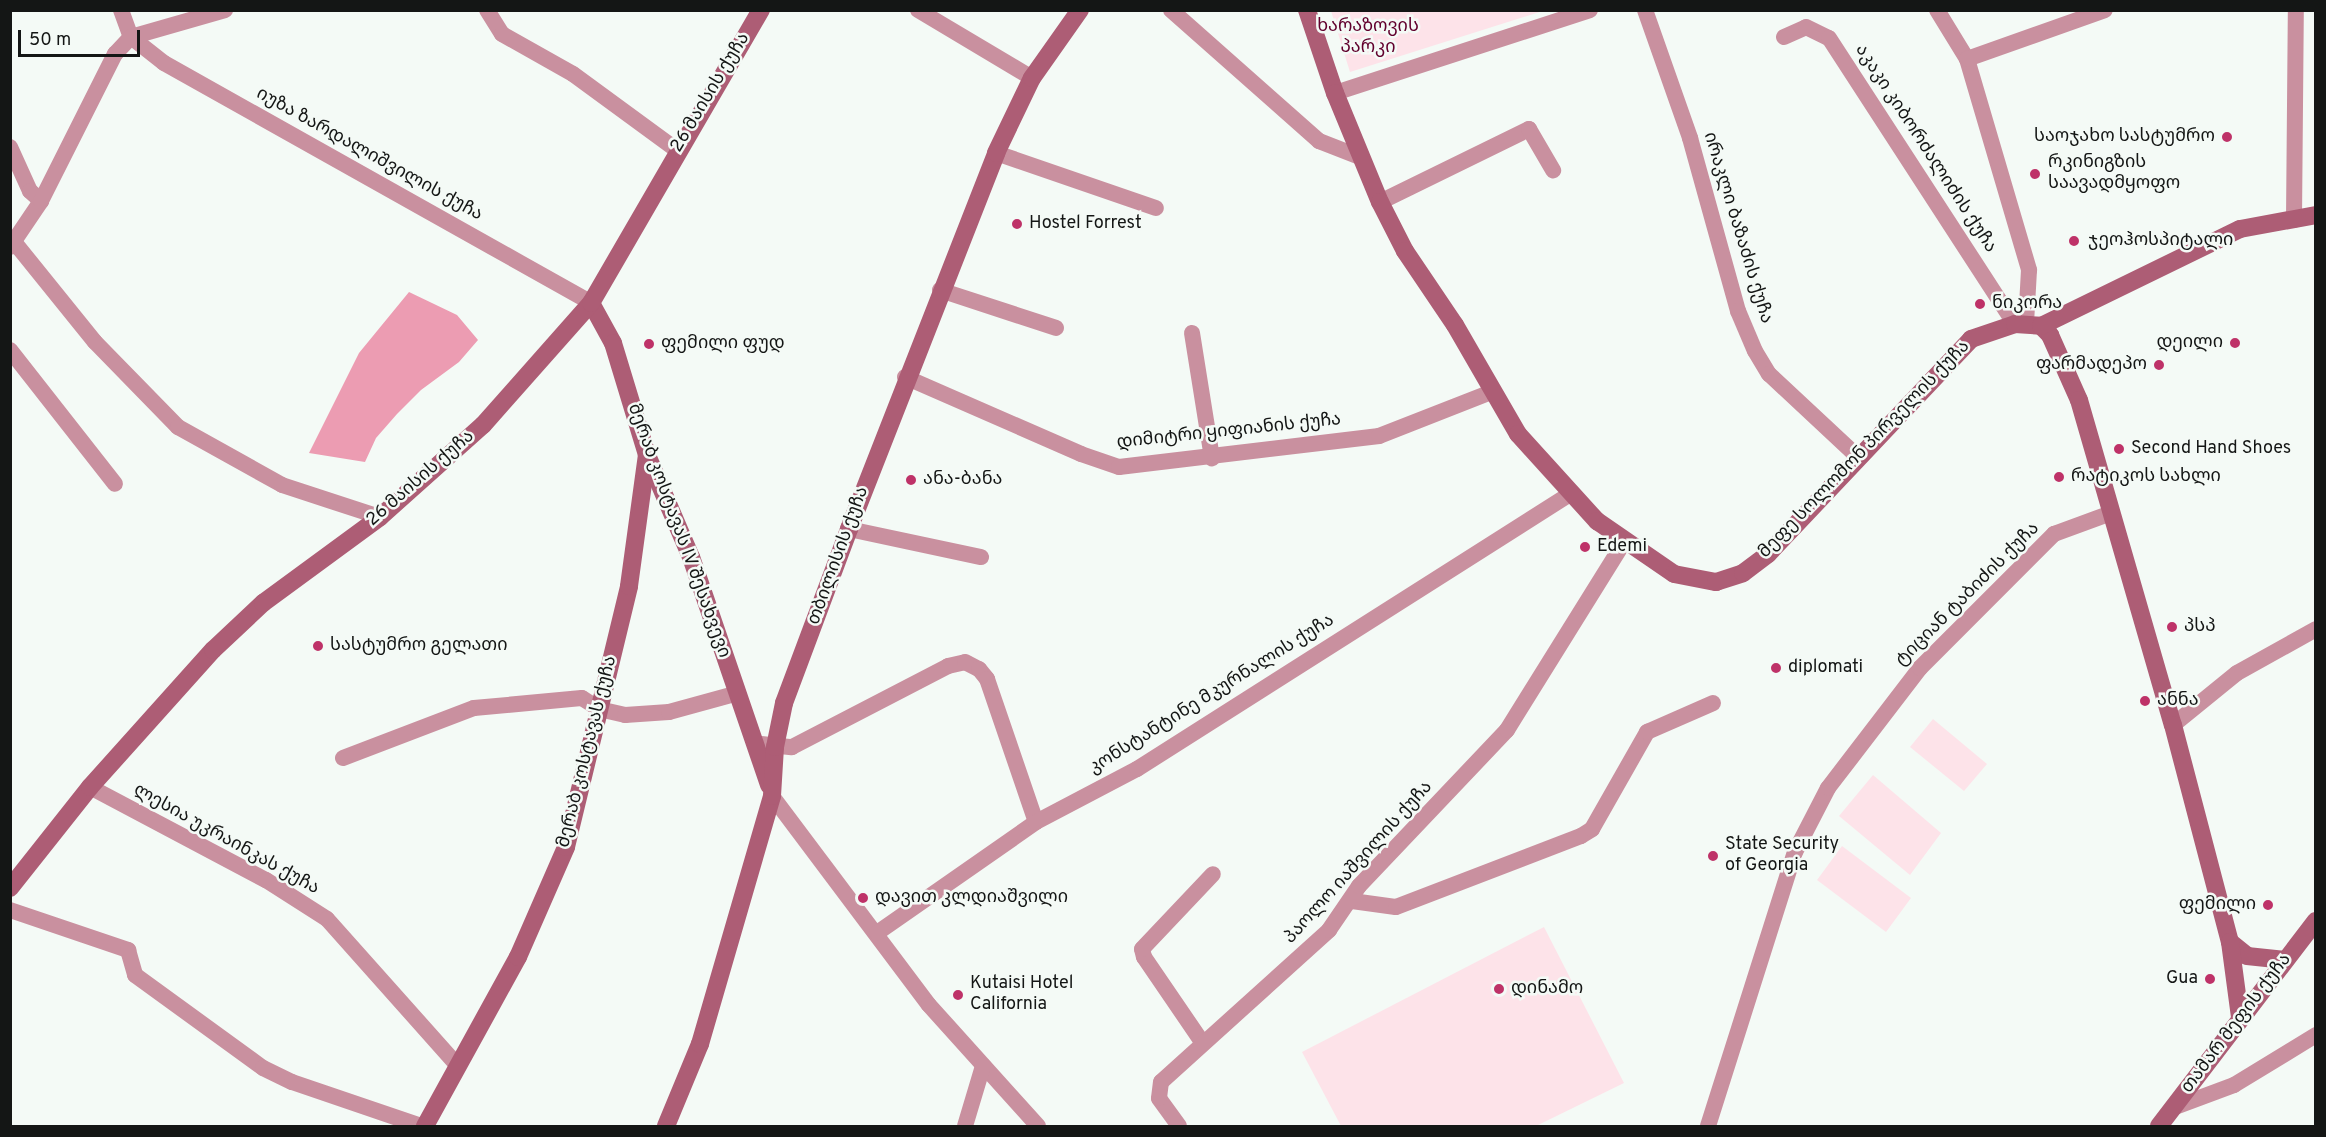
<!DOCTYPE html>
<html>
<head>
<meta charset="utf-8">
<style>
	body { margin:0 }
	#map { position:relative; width:2326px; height:1137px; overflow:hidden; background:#f4faf6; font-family:Overpass,"Noto Sans Georgian",sans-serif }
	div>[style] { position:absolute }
	.green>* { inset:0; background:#fde3e9 }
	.forest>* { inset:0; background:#ec9cb2 }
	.street>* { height:16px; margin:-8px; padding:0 8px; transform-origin:8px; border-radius:8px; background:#c9909f }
	.secondary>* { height:18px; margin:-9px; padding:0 9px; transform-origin:9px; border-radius:9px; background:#ad5d75 }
	.dots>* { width:16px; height:16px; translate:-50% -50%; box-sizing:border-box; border:3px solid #f4faf6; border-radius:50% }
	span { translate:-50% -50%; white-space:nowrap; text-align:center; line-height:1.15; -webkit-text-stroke:5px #f4faf6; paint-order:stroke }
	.park-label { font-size:18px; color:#61002d }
	.street-label { font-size:18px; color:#141615 }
	.poi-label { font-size:18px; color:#141615 }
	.right { translate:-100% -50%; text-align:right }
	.left { translate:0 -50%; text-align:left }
	.frame { position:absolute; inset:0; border:12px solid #141615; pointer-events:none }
	.scale { position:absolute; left:18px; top:30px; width:122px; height:27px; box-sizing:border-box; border:3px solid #141615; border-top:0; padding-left:8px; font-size:18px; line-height:21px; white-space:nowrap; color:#141615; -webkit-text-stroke:4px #f4faf6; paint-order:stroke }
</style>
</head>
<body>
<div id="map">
	<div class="green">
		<i style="clip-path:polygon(1331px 11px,1331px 10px,1543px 11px,1350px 72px)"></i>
		<i style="clip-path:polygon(1933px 719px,1987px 764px,1964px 791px,1910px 747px)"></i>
		<i style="clip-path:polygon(1873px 775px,1941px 833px,1910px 875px,1839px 816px)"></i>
		<i style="clip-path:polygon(1842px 846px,1911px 898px,1886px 932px,1817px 880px)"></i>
		<i style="clip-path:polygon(1544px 927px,1624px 1083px,1536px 1126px,1341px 1126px,1302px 1052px)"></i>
	</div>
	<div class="forest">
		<i style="clip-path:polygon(409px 292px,457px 315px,478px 340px,459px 362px,421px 390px,397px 414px,376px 438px,365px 462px,309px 453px,359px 353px)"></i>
	</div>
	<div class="street">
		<i style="left:121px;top:10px;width:29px;rotate:70deg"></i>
		<i style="left:131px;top:37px;width:42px;rotate:38.2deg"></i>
		<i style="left:164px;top:63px;width:490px;rotate:29.3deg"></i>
		<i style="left:487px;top:10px;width:28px;rotate:58deg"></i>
		<i style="left:502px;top:34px;width:81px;rotate:29.4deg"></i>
		<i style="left:573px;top:74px;width:129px;rotate:36.2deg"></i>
		<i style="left:918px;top:10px;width:133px;rotate:30.8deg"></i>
		<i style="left:1171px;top:10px;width:198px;rotate:41.5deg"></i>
		<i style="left:1319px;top:141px;width:44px;rotate:21.3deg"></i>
		<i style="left:1645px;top:10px;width:136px;rotate:70.6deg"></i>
		<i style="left:1690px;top:138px;width:180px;rotate:74.5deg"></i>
		<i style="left:1738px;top:311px;width:43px;rotate:67deg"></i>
		<i style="left:1755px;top:351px;width:27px;rotate:59deg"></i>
		<i style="left:1769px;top:374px;width:120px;rotate:43deg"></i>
		<i style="left:1937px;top:10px;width:57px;rotate:58.5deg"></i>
		<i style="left:1967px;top:59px;width:220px;rotate:73.6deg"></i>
		<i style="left:2029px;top:270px;width:54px;rotate:93.2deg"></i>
		<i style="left:131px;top:37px;width:98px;rotate:-16deg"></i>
		<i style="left:1784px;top:37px;width:24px;rotate:-24deg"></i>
		<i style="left:1806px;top:27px;width:25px;rotate:26deg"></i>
		<i style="left:1829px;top:38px;width:341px;rotate:57deg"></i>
		<i style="left:1967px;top:59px;width:146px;rotate:-19.5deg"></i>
		<i style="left:1335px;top:93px;width:268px;rotate:-18deg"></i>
		<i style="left:10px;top:147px;width:48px;rotate:65.6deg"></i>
		<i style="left:30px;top:191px;width:15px;rotate:42deg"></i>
		<i style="left:996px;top:153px;width:169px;rotate:19deg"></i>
		<i style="left:1380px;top:202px;width:166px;rotate:-26.1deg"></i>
		<i style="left:1529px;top:129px;width:48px;rotate:59.7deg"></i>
		<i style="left:2294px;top:220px;width:210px;rotate:-89.5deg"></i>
		<i style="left:15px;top:243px;width:127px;rotate:51.1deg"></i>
		<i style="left:95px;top:342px;width:119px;rotate:45.7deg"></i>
		<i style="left:178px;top:427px;width:119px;rotate:29.1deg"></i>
		<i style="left:282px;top:485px;width:103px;rotate:18.1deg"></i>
		<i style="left:10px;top:247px;width:55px;rotate:-56deg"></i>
		<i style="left:41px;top:201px;width:165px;rotate:-63.3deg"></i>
		<i style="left:115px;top:54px;width:23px;rotate:-47deg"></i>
		<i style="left:940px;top:290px;width:122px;rotate:18.1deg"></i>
		<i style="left:1192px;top:333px;width:127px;rotate:80.9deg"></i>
		<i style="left:10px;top:350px;width:170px;rotate:51.9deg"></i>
		<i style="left:905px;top:377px;width:192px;rotate:23.6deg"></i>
		<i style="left:1081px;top:454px;width:40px;rotate:18.9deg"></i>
		<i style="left:1119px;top:467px;width:262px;rotate:-6.8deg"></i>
		<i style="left:1379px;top:436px;width:123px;rotate:-21.4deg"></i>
		<i style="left:849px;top:529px;width:135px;rotate:12deg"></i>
		<i style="left:2173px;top:725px;width:82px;rotate:-39.1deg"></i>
		<i style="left:2237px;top:673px;width:90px;rotate:-29.1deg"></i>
		<i style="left:761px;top:744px;width:31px;rotate:6deg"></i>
		<i style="left:792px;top:747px;width:176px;rotate:-27.4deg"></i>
		<i style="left:948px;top:666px;width:17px;rotate:-13deg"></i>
		<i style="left:965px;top:662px;width:16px;rotate:27deg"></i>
		<i style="left:979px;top:669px;width:13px;rotate:51deg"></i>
		<i style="left:987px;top:679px;width:151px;rotate:71.1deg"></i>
		<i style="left:343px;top:758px;width:140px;rotate:-20.9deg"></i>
		<i style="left:474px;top:708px;width:108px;rotate:-5.3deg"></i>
		<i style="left:582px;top:698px;width:20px;rotate:33deg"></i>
		<i style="left:599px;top:709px;width:27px;rotate:13deg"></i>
		<i style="left:625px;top:715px;width:44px;rotate:-3.9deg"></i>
		<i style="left:669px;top:712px;width:68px;rotate:-15.3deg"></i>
		<i style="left:90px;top:787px;width:199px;rotate:27.9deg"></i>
		<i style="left:266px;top:880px;width:72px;rotate:32.6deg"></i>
		<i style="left:327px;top:919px;width:197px;rotate:48.3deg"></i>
		<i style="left:772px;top:796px;width:261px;rotate:53.1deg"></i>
		<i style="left:929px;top:1005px;width:163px;rotate:48deg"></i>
		<i style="left:1352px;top:901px;width:44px;rotate:7.8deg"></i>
		<i style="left:1396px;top:907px;width:198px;rotate:-21deg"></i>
		<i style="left:1581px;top:836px;width:13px;rotate:-32deg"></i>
		<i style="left:1592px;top:829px;width:112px;rotate:-60.4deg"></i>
		<i style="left:1647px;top:732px;width:72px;rotate:-23.7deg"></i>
		<i style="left:10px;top:910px;width:125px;rotate:18.7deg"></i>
		<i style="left:128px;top:950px;width:26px;rotate:74deg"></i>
		<i style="left:135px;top:975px;width:158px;rotate:36deg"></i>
		<i style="left:263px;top:1068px;width:32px;rotate:26deg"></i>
		<i style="left:292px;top:1082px;width:136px;rotate:18.8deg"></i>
		<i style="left:877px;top:933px;width:194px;rotate:-34.9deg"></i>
		<i style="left:1036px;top:822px;width:114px;rotate:-27.7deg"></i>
		<i style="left:1137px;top:769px;width:513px;rotate:-32.42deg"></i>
		<i style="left:1202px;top:1042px;width:103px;rotate:-124.3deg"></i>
		<i style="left:1144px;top:957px;width:8px;rotate:-104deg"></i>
		<i style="left:1142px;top:949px;width:103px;rotate:-46.6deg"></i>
		<i style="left:2175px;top:1107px;width:63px;rotate:-20.4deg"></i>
		<i style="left:2234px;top:1085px;width:96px;rotate:-31.4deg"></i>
		<i style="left:965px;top:1126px;width:63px;rotate:-73.3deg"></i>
		<i style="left:1179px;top:1126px;width:34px;rotate:-126deg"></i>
		<i style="left:1159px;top:1098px;width:16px;rotate:-83deg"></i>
		<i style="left:1161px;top:1082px;width:227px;rotate:-42.1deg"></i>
		<i style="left:1329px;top:930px;width:53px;rotate:-55.7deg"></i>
		<i style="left:1359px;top:886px;width:215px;rotate:-46.5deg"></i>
		<i style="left:1507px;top:730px;width:221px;rotate:-58.1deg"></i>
		<i style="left:1708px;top:1126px;width:287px;rotate:-72.4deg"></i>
		<i style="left:1795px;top:852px;width:72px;rotate:-62.7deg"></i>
		<i style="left:1828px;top:788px;width:151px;rotate:-52.5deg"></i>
		<i style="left:1920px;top:668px;width:190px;rotate:-45deg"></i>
		<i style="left:2054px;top:534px;width:61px;rotate:-20.2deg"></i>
	</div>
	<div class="secondary">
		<i style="left:1307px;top:10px;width:88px;rotate:71.4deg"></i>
		<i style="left:1335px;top:93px;width:118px;rotate:67.6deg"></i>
		<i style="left:1380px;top:202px;width:55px;rotate:63deg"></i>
		<i style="left:1405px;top:251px;width:89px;rotate:56deg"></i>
		<i style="left:1455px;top:325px;width:126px;rotate:60deg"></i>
		<i style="left:1518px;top:434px;width:118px;rotate:47.8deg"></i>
		<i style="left:1597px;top:521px;width:93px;rotate:34.5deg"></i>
		<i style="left:1674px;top:574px;width:43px;rotate:10.8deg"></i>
		<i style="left:1716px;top:582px;width:28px;rotate:-18deg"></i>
		<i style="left:1743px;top:573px;width:31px;rotate:-37deg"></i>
		<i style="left:1768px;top:554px;width:296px;rotate:-46.6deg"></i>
		<i style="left:1971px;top:339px;width:46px;rotate:-18.8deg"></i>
		<i style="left:2015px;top:324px;width:26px;rotate:4deg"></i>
		<i style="left:2041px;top:326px;width:13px;rotate:45deg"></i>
		<i style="left:2050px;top:335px;width:71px;rotate:66deg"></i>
		<i style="left:2079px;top:400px;width:338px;rotate:73.9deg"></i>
		<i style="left:2173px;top:725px;width:224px;rotate:75.3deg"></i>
		<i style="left:2230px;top:942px;width:22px;rotate:39deg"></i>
		<i style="left:2247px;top:956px;width:36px;rotate:6deg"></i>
		<i style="left:591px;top:303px;width:46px;rotate:61.2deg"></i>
		<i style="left:613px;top:343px;width:117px;rotate:73.1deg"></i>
		<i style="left:647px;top:455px;width:111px;rotate:66.7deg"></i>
		<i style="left:691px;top:557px;width:241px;rotate:71.1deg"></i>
		<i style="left:2041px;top:326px;width:221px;rotate:-26deg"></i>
		<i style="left:2240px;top:229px;width:77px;rotate:-10.4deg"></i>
		<i style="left:10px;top:888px;width:129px;rotate:-51.6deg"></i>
		<i style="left:90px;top:787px;width:184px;rotate:-48.1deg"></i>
		<i style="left:213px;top:650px;width:69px;rotate:-43.2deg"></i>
		<i style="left:263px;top:603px;width:145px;rotate:-36.3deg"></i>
		<i style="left:380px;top:517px;width:138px;rotate:-41.8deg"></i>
		<i style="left:483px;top:425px;width:163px;rotate:-48.5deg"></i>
		<i style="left:591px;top:303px;width:339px;rotate:-59.9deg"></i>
		<i style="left:2230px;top:942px;width:76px;rotate:82.4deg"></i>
		<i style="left:425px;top:1126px;width:193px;rotate:-61.2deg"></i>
		<i style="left:518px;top:957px;width:120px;rotate:-66.4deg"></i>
		<i style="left:566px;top:847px;width:268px;rotate:-76.4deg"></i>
		<i style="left:629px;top:586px;width:132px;rotate:-82.2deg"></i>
		<i style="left:666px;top:1126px;width:89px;rotate:-67.5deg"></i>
		<i style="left:700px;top:1044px;width:258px;rotate:-73.8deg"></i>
		<i style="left:772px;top:796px;width:49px;rotate:-86.5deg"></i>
		<i style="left:775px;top:747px;width:45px;rotate:-78.4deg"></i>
		<i style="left:784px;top:703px;width:186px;rotate:-69.5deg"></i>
		<i style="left:849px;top:529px;width:404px;rotate:-68.6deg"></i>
		<i style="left:996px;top:153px;width:83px;rotate:-64.4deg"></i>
		<i style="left:1032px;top:78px;width:83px;rotate:-54.8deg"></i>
		<i style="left:2159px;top:1126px;width:258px;rotate:-52.6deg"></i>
	</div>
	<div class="dots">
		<i style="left:2227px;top:137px;background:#be3268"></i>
		<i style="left:2035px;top:174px;background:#be3268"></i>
		<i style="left:1017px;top:224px;background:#be3268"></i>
		<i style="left:2074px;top:241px;background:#be3268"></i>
		<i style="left:1980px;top:304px;background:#be3268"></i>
		<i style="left:2235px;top:343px;background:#be3268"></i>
		<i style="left:649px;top:344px;background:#be3268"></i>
		<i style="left:2159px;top:365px;background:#be3268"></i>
		<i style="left:2119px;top:449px;background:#be3268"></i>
		<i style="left:2059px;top:477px;background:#be3268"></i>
		<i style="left:911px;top:480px;background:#be3268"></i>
		<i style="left:1585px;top:547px;background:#be3268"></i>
		<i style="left:2172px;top:627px;background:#be3268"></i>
		<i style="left:318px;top:646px;background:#be3268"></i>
		<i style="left:1776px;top:668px;background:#be3268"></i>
		<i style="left:2145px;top:701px;background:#be3268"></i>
		<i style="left:1713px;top:856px;background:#be3268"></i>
		<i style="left:863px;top:898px;background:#be3268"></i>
		<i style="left:2268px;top:905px;background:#be3268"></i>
		<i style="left:2210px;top:979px;background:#be3268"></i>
		<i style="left:1499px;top:989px;background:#be3268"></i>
		<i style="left:958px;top:995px;background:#be3268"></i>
	</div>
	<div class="park-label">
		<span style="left:1368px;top:38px">ხარაზოვის<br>პარკი</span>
	</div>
	<div class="street-label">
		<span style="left:711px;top:93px;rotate:-59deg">26 მაისის ქუჩა</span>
		<span style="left:1925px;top:149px;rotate:57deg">აკაკი კიბორძალიძის ქუჩა</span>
		<span style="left:369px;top:155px;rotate:29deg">იუზა ზარდალიშვილის ქუჩა</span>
		<span style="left:1737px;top:228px;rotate:73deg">ირაკლი ბაზაძის ქუჩა</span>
		<span style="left:1229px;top:432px;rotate:-6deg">დიმიტრი ყიფიანის ქუჩა</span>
		<span style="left:1865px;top:450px;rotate:-46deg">მეფე სოლომონ პირველის ქუჩა</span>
		<span style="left:421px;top:479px;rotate:-41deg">26 მაისის ქუჩა</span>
		<span style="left:678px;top:531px;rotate:70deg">მერაბ კოსტავას IV შესახვევი</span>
		<span style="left:839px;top:556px;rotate:-70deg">თბილისის ქუჩა</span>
		<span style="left:1968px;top:595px;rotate:-45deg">ტიციან ტაბიძის ქუჩა</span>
		<span style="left:1212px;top:695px;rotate:-32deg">კონსტანტინე მკურნალის ქუჩა</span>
		<span style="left:588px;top:752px;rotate:-76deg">მერაბ კოსტავას ქუჩა</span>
		<span style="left:226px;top:840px;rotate:29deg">ლესია უკრაინკას ქუჩა</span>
		<span style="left:1359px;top:863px;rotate:-48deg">პაოლო იაშვილის ქუჩა</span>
		<span style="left:2237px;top:1024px;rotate:-53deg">თამარ მეფის ქუჩა</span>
	</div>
	<div class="poi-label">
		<span class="right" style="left:2215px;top:137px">საოჯახო სასტუმრო</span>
		<span class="left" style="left:2048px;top:174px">რკინიგზის<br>საავადმყოფო</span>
		<span class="left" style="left:1029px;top:224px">Hostel Forrest</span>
		<span class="left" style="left:2088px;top:241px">ჯეოჰოსპიტალი</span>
		<span class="left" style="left:1992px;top:304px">ნიკორა</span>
		<span class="right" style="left:2223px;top:343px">დეილი</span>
		<span class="left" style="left:661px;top:344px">ფემილი ფუდ</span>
		<span class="right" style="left:2147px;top:365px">ფარმადეპო</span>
		<span class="left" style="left:2131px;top:449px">Second Hand Shoes</span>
		<span class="left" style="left:2071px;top:477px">რატიკოს სახლი</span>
		<span class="left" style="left:923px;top:480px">ანა-ბანა</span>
		<span class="left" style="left:1597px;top:547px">Edemi</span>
		<span class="left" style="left:2184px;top:627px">პსპ</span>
		<span class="left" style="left:330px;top:646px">სასტუმრო გელათი</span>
		<span class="left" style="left:1788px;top:668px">diplomati</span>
		<span class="left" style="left:2157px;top:701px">ანნა</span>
		<span class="left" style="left:1725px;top:856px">State Security<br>of Georgia</span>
		<span class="left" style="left:875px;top:898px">დავით კლდიაშვილი</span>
		<span class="right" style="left:2256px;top:905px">ფემილი</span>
		<span class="right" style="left:2198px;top:979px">Gua</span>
		<span class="left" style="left:970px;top:995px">Kutaisi Hotel<br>California</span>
		<span class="left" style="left:1511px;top:989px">დინამო</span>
	</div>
	<div class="frame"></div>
	<div class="scale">50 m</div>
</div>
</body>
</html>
